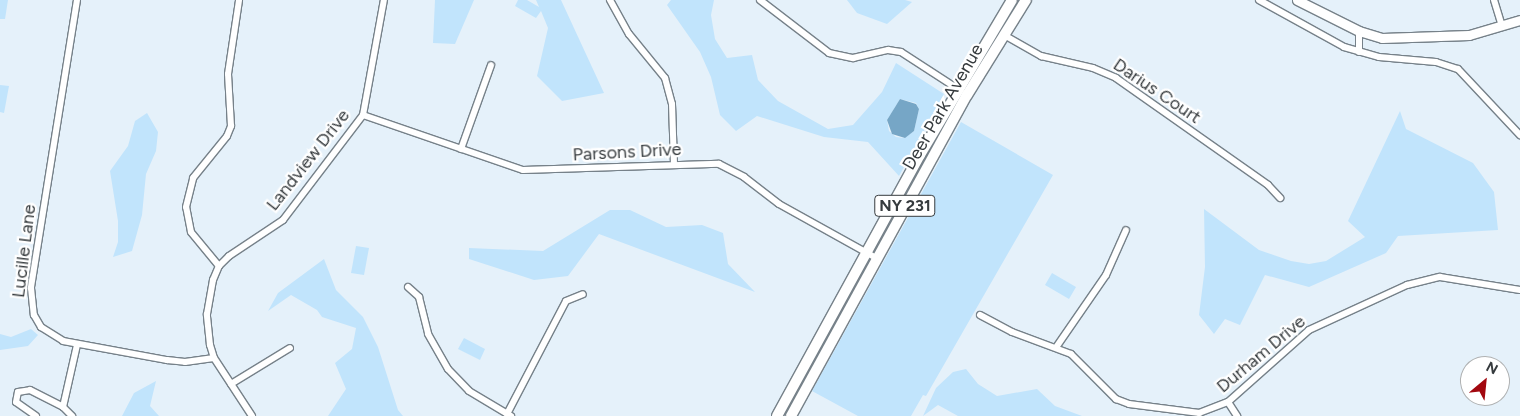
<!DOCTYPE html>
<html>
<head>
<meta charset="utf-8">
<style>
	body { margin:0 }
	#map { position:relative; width:1520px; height:416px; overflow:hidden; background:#e5f1fa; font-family:Figtree,sans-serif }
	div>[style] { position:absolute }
	.green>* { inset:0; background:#c1e4fc }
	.water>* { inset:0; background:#76a6c6 }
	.roads { filter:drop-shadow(1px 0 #768189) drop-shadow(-1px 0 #768189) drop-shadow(0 1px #768189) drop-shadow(0 -1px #768189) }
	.street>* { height:6px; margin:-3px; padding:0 3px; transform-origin:3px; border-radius:3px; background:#fff }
	.secondary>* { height:9px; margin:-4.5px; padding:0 4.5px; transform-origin:4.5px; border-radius:4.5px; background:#fff }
	.primary>* { height:10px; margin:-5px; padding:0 5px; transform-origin:5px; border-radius:5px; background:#fff }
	span { translate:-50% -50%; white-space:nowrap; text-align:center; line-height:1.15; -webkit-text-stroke:4.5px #fff; paint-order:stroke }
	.shield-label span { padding:1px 4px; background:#fff; border:1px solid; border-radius:4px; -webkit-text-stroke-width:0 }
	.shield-label { font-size:16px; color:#363b3e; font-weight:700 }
	.street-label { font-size:18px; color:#363b3e }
	.north { position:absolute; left:1460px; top:356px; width:50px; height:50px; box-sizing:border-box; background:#fff; border:1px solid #afb1b2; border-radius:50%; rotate:28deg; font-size:14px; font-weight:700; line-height:20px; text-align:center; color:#363b3e }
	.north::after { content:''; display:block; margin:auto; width:18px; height:22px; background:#a2080f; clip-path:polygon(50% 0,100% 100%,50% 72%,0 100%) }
</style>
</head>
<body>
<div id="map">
	<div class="green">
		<i style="clip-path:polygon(0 0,8px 0,5px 19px,0 19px)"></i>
		<i style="clip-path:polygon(435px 0,474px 0,455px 44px,433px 43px)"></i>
		<i style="clip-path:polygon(518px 0,527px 0,539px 7px,536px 0,561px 0,604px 93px,562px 101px,537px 76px,548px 28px,541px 11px,536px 18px,515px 6px)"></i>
		<i style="clip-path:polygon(evenodd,671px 0,714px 0,711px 15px,715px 39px,727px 58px,752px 55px,758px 80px,778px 101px,828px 129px,853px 125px,882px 92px,896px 63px,944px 94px,899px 176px,868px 142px,824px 137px,757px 116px,736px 131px,720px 115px,711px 77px,700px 52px,667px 5px,671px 0,900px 99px,916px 103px,919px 109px,914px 131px,904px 138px,896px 137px,889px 131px,887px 120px,900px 99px)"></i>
		<i style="clip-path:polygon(847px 0,905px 0,912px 2px,887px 24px,857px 13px)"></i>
		<i style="clip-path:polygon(0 85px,9px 86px,4px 113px,0 112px)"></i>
		<i style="clip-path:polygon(1400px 111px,1406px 129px,1473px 163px,1494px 192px,1498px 230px,1398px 236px,1386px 253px,1309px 287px,1265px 275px,1240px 325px,1225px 319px,1214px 334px,1199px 315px,1205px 267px,1204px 209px,1259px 250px,1291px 261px,1309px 264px,1326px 261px,1365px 237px,1348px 221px)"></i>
		<i style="clip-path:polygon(147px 113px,158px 132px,156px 151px,146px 174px,142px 215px,132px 251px,113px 257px,118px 242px,118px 221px,110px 171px,128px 146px,135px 121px)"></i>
		<i style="clip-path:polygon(961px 122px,1053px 175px,926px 396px,923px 395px,911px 416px,858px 416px,812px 391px)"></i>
		<i style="clip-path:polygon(610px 210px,630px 210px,666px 227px,702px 225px,723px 233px,728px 264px,755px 292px,599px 234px,568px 276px,534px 280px,469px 259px,469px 248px,543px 251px)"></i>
		<i style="clip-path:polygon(356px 246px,369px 248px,364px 275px,351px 273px)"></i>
		<i style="clip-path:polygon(324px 259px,336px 290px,363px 317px,378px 347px,398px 410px,403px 416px,328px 416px,346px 389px,335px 363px,352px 349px,356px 328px,322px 317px,317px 310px,291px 295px,268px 311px,278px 293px)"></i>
		<i style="clip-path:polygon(1052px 273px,1076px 287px,1069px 299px,1045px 285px)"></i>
		<i style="clip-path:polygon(31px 329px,38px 335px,28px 346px,0 350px,0 334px,11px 337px)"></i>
		<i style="clip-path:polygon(464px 338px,485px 349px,480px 360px,458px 349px)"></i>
		<i style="clip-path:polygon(966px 369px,978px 384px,997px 396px,1037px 389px,1055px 406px,1082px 416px,958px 416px,938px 405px,923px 416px,936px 388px,953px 372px)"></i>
		<i style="clip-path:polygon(156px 381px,150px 406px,159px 416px,122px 416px,134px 393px)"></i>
	</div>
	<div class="water">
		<i style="clip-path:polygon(900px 99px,916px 104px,919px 109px,914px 131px,905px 138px,892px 134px,887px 120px)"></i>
	</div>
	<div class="roads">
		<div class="street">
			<i style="left:77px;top:0;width:292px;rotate:99.1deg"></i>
			<i style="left:31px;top:288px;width:27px;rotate:84deg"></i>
			<i style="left:34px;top:315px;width:14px;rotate:60deg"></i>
			<i style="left:41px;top:327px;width:26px;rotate:32deg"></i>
			<i style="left:63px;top:341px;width:106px;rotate:10.4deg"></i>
			<i style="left:167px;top:360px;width:18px;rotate:6deg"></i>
			<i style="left:185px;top:362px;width:29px;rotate:-8deg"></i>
			<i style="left:610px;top:0;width:39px;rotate:61deg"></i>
			<i style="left:629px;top:34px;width:57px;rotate:50.7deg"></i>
			<i style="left:665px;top:78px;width:27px;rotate:75deg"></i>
			<i style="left:672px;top:104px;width:59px;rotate:88.1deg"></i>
			<i style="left:760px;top:0;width:87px;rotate:37.5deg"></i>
			<i style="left:829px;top:53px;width:25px;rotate:12deg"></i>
			<i style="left:853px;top:58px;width:36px;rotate:-13deg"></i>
			<i style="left:888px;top:50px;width:13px;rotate:9deg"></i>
			<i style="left:901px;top:52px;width:68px;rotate:33deg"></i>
			<i style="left:1259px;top:0;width:97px;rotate:28.9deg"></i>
			<i style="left:1344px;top:47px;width:36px;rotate:16deg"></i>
			<i style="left:1379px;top:57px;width:57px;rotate:5deg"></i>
			<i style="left:1436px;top:62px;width:23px;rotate:18deg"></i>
			<i style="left:1458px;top:69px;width:91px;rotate:46.8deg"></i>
			<i style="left:1494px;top:0;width:27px;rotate:73deg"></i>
			<i style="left:1359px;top:31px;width:21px;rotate:90deg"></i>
			<i style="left:1004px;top:35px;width:43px;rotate:29.6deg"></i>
			<i style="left:1041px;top:56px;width:53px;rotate:13deg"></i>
			<i style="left:1093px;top:68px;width:25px;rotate:23deg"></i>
			<i style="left:1116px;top:78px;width:186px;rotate:35.1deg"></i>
			<i style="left:1268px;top:185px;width:18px;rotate:47deg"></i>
			<i style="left:363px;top:115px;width:169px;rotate:19deg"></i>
			<i style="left:523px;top:170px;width:196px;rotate:-1.8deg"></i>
			<i style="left:719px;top:164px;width:28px;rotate:27deg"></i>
			<i style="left:744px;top:177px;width:44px;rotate:37.6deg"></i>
			<i style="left:779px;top:204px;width:111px;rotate:29.1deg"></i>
			<i style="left:461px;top:149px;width:89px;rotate:-70.3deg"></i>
			<i style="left:219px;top:266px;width:44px;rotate:-129.5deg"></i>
			<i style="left:191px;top:232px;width:25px;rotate:-101deg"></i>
			<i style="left:186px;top:207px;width:30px;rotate:-76deg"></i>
			<i style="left:193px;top:178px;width:54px;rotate:-51deg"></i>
			<i style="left:227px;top:136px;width:11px;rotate:-68deg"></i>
			<i style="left:231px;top:126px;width:52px;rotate:-93.3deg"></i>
			<i style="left:228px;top:74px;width:75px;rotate:-81.5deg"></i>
			<i style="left:408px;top:287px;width:15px;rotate:42deg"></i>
			<i style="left:419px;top:297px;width:38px;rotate:76deg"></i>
			<i style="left:428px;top:334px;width:40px;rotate:60.3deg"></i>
			<i style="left:448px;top:369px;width:30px;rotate:46deg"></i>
			<i style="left:469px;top:391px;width:49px;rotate:30.8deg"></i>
			<i style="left:980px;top:315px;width:36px;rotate:28deg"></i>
			<i style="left:1012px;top:332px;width:63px;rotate:20.4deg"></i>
			<i style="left:1071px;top:354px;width:64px;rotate:45deg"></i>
			<i style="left:1116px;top:399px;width:14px;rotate:21deg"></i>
			<i style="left:1129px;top:404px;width:71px;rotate:7.3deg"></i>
			<i style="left:1199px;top:413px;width:31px;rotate:-21deg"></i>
			<i style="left:1228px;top:402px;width:108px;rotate:-41.6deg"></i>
			<i style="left:1309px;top:330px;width:108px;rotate:-24.7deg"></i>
			<i style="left:1407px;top:285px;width:34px;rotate:-14deg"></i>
			<i style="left:1440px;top:277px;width:81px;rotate:9.2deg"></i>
			<i style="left:1057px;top:346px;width:86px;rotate:-55.4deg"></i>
			<i style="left:1106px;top:275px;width:49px;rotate:-66deg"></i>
			<i style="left:231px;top:384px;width:69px;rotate:-31.4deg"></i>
			<i style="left:1228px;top:402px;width:17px;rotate:57deg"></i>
			<i style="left:63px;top:407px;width:64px;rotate:-77.3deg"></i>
			<i style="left:507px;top:414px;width:127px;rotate:-62.4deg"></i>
			<i style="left:566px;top:301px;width:18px;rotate:-22deg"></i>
			<i style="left:36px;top:416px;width:24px;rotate:-145deg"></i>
			<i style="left:16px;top:402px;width:10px;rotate:-79deg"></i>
			<i style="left:18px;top:392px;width:12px;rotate:-9deg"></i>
			<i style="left:30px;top:390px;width:37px;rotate:27deg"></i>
			<i style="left:63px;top:407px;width:13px;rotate:45deg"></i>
			<i style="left:252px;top:416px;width:69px;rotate:-123.2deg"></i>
			<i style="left:214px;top:358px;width:14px;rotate:-107deg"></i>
			<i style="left:210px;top:345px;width:31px;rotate:-96deg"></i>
			<i style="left:207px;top:314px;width:35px;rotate:-80deg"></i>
			<i style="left:213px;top:280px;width:15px;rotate:-67deg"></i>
			<i style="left:219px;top:266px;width:14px;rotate:-45deg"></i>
			<i style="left:229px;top:256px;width:65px;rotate:-33.7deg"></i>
			<i style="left:283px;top:220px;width:132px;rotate:-52.7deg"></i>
			<i style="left:363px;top:115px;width:117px;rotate:-79.7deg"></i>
		</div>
		<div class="secondary">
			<i style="left:1297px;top:0;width:69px;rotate:26.6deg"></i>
			<i style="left:1359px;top:31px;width:24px;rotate:17deg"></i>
			<i style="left:1382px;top:38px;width:87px;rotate:-2deg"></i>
			<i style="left:1469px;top:35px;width:53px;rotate:-16.4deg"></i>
		</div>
		<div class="primary">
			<i style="left:777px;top:416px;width:298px;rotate:-61.3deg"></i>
			<i style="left:920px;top:155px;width:180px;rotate:-59.3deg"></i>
			<i style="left:791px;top:416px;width:366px;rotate:-61.3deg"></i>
			<i style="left:967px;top:95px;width:112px;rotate:-58.2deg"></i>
		</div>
	</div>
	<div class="shield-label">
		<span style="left:905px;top:206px">NY 231</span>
	</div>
	<div class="street-label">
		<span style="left:1157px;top:91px;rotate:34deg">Darius Court</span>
		<span style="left:943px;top:107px;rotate:-60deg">Deer Park Avenue</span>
		<span style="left:627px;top:152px;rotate:-3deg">Parsons Drive</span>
		<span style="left:308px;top:160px;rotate:-52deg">Landview Drive</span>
		<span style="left:24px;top:251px;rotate:-83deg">Lucille Lane</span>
		<span style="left:1261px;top:354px;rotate:-40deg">Durham Drive</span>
	</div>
	<div class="north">N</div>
</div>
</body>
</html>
